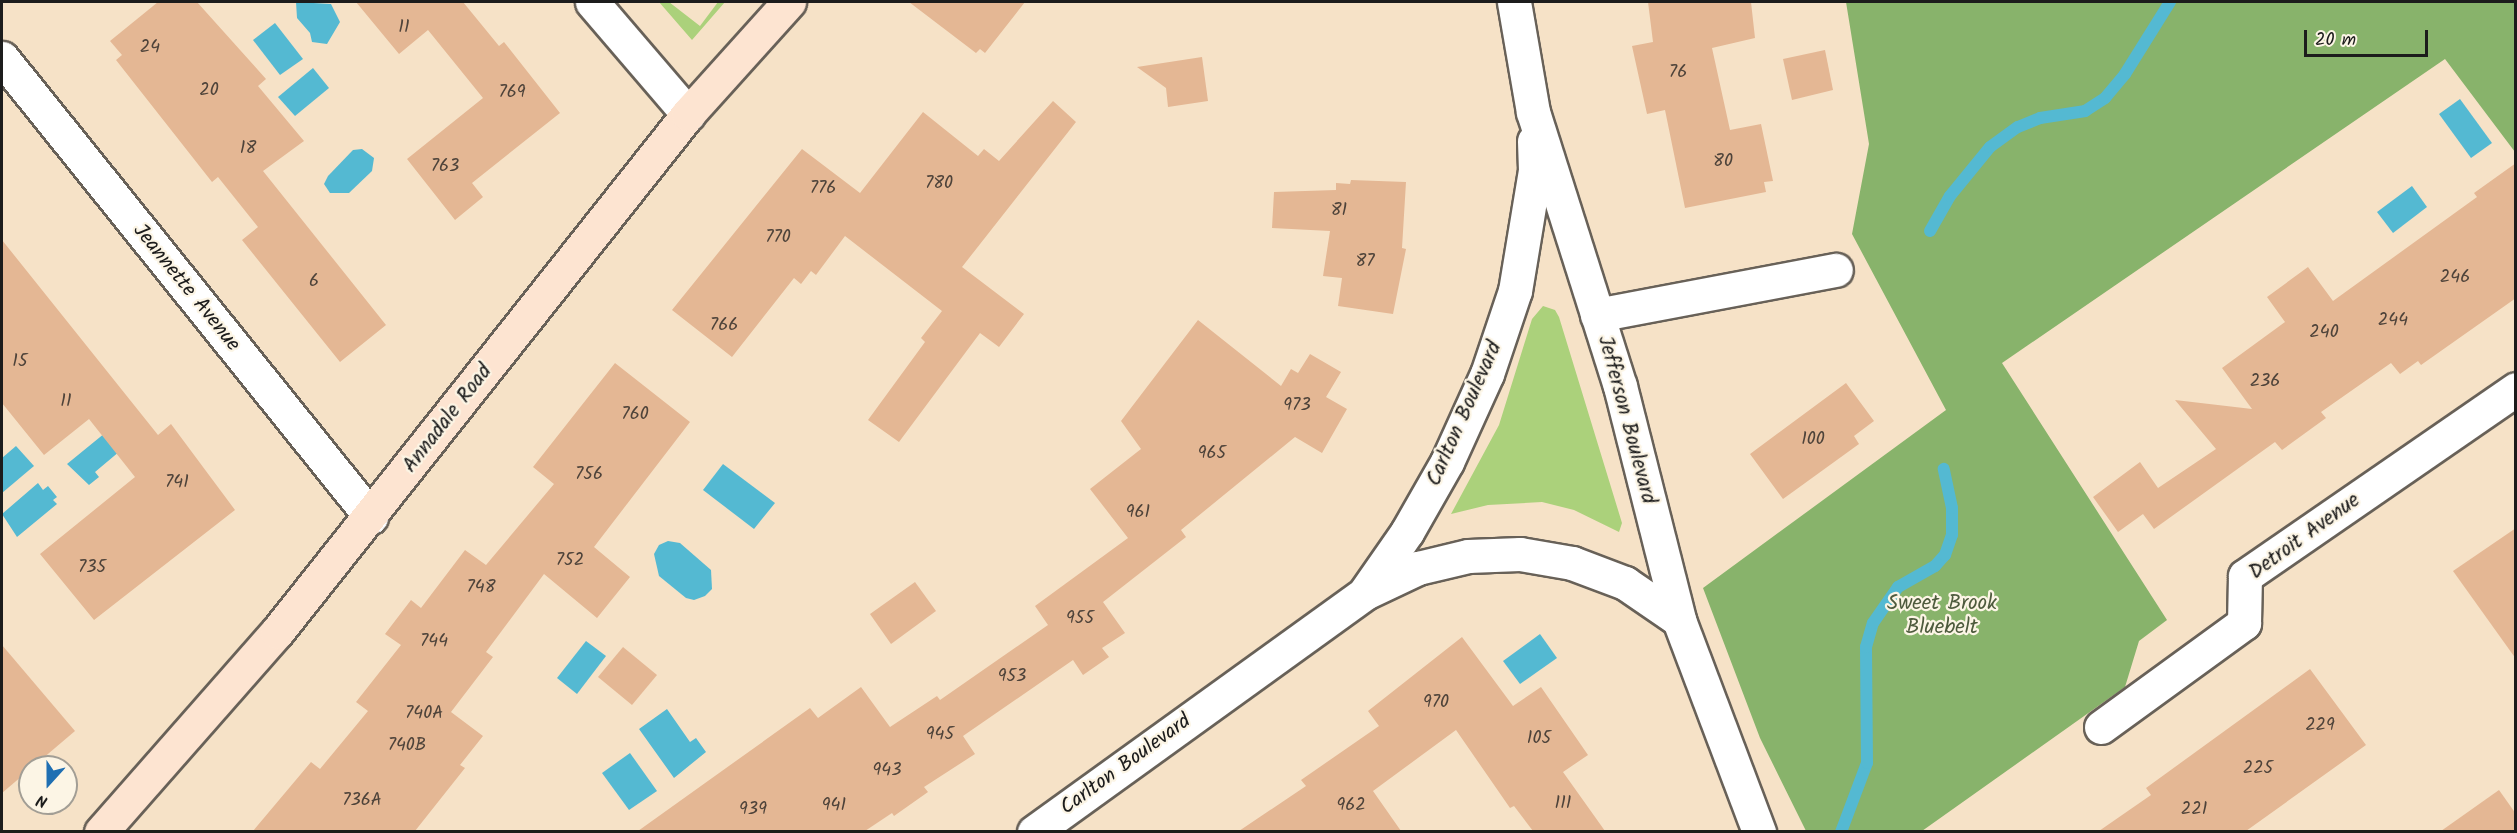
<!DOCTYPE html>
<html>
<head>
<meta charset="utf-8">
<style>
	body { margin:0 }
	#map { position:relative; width:2517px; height:833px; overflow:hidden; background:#f6e2c7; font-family:Kalam,sans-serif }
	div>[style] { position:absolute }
	.green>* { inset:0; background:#abd17b }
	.forest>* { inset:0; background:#88b36b }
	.water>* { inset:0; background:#54b9d2 }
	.stream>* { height:12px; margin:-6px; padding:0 6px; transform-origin:6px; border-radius:6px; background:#54b9d2 }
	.building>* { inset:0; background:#e4b794 }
	.roads { filter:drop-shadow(2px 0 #686158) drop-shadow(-2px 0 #686158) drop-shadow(0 2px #686158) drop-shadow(0 -2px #686158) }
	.street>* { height:33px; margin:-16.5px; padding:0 16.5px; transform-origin:16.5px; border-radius:16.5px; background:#fff }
	.secondary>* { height:33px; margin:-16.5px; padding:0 16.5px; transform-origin:16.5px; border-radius:16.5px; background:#fde4d1 }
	span { translate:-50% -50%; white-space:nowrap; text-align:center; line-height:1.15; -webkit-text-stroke:4.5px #fcf5e5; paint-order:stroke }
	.number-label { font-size:18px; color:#4e433a }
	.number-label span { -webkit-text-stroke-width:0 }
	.street-label { font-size:21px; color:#1c1c1c }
	.park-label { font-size:21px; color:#4e5b3d }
	.frame { position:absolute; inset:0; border:3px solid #1c1c1c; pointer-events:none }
	.north { position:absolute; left:18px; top:755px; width:60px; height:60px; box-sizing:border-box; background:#fcf5e5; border:2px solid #a29e95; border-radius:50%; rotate:201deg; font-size:16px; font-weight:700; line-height:24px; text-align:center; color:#1c1c1c }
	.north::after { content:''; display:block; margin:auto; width:21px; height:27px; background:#1f6fb2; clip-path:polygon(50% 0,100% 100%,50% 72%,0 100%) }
	.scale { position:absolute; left:2304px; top:30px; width:124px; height:27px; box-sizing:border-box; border:3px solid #1c1c1c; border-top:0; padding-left:8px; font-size:18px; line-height:21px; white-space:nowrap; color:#1c1c1c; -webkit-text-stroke:4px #fcf5e5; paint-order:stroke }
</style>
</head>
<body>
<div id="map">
	<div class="green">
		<i style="clip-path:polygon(659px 2px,669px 2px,700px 26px,718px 2px,725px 2px,692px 40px)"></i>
		<i style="clip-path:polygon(1543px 306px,1555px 310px,1559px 317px,1622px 523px,1619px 532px,1574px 510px,1542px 502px,1488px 505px,1451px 514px,1499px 425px,1532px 319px)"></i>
	</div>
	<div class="forest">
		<i style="clip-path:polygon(1846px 2px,2515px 2px,2515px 152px,2445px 59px,2002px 363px,2167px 620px,2139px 641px,2125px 687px,1922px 831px,1806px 831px,1760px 738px,1703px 588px,1946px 410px,1852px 234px,1869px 144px)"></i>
	</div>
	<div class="water">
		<i style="clip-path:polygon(296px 2px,331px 4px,340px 22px,327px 44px,312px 42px,310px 33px,297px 18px)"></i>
		<i style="clip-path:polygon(275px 23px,303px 59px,280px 75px,253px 40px)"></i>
		<i style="clip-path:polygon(313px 68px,329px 88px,295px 116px,278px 97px)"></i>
		<i style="clip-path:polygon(2460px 99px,2492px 143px,2471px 158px,2439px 114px)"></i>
		<i style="clip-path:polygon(362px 149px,374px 158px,372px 171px,349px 193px,330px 193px,324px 184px,328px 176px,353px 150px)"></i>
		<i style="clip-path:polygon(2412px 186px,2427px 207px,2393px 233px,2377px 212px)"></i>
		<i style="clip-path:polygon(105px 433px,120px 451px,95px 472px,99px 477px,89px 485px,67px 464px)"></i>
		<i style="clip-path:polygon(16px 446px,34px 466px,2px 493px,2px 458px)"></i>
		<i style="clip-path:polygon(723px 464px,775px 503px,754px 529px,703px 490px)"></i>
		<i style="clip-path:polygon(38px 483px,43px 490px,48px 486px,57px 497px,53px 500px,57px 504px,17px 537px,2px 514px)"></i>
		<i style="clip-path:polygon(668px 541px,680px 543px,711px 570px,712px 589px,705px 596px,694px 600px,686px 598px,659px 576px,654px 554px,659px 545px)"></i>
		<i style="clip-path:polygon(1540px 634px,1557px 658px,1520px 684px,1503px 661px)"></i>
		<i style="clip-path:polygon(586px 641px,606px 656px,577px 694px,557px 678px)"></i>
		<i style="clip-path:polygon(667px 709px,690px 742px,696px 738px,706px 752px,674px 778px,639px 729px)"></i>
		<i style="clip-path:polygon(630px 753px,657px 791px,629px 810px,602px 773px)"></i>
	</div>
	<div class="stream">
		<i style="left:1930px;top:231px;width:40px;rotate:-60.3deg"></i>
		<i style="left:1950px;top:196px;width:63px;rotate:-50.8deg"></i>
		<i style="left:1990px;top:147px;width:34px;rotate:-36deg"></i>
		<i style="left:2018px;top:127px;width:24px;rotate:-22deg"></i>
		<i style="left:2040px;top:118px;width:46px;rotate:-8.8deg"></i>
		<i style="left:2085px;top:111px;width:24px;rotate:-33deg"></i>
		<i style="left:2105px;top:98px;width:31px;rotate:-50deg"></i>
		<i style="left:2125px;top:74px;width:85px;rotate:-58deg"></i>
		<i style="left:1841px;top:832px;width:74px;rotate:-69.4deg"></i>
		<i style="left:1867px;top:763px;width:116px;rotate:-90.5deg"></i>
		<i style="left:1866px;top:647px;width:25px;rotate:-74deg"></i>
		<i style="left:1873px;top:623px;width:44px;rotate:-55.2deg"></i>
		<i style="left:1898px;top:587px;width:43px;rotate:-29.6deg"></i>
		<i style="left:1935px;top:566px;width:15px;rotate:-48deg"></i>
		<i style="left:1945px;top:555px;width:21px;rotate:-71deg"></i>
		<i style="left:1952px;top:535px;width:27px;rotate:-90deg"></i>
		<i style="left:1952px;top:508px;width:40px;rotate:-102deg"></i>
	</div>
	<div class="building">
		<i style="clip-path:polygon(158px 2px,197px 2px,266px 79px,258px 86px,304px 141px,263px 171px,386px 325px,340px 362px,242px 240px,258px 227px,218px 177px,212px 182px,116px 60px,122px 55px,110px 41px)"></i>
		<i style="clip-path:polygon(356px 2px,463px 2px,499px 46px,504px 42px,560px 113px,472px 183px,483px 197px,455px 220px,407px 159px,483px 98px,428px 30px,399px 54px)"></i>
		<i style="clip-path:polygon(909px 2px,1025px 2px,985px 53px,980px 49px,976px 53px)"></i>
		<i style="clip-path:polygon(1648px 2px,1751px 2px,1755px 38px,1712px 48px,1730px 130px,1761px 124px,1773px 181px,1764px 182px,1766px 192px,1685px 208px,1665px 110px,1647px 114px,1632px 46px,1653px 42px)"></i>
		<i style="clip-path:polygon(1825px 50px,1833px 90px,1792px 100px,1783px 59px)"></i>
		<i style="clip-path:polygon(1202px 57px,1208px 101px,1168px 107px,1166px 88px,1137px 67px)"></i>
		<i style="clip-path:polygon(1053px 101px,1076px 122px,962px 267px,1024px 314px,999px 347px,980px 333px,899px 442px,868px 420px,925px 342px,921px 338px,942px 311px,845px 236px,816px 275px,811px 271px,801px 284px,794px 278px,732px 357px,672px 310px,802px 149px,860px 193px,923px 112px,978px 156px,984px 149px,999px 161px)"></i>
		<i style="clip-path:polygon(2516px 163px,2516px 298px,2421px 365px,2418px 361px,2400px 374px,2391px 363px,2321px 412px,2326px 418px,2282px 450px,2275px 442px,2154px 529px,2143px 514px,2118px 532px,2093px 497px,2140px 462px,2158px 488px,2216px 449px,2175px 400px,2252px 409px,2222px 368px,2285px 322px,2267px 297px,2308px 267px,2333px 301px,2477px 197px,2474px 193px)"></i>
		<i style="clip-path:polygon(1351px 180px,1406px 182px,1402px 248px,1406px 249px,1393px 314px,1338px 306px,1342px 278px,1323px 276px,1330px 231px,1272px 228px,1274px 192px,1336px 190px,1336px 183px,1350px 184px)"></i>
		<i style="clip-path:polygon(2px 240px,158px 435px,171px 424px,235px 510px,94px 620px,40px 554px,135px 477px,89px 419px,44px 455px,2px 403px)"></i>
		<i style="clip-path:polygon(1198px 320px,1281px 386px,1291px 369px,1298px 373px,1310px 354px,1341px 372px,1326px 397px,1347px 409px,1322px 453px,1295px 437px,1181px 530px,1186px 537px,1103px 602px,1125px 633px,1102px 648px,1109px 657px,1083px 675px,1073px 660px,963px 736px,975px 754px,924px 787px,928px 792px,894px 816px,892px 813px,865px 831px,638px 831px,810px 708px,818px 718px,861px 687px,890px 727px,937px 696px,940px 700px,1048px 625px,1035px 606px,1128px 538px,1090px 489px,1141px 449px,1121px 421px)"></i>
		<i style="clip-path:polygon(615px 363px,690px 422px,594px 547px,630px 577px,597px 618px,544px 574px,486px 652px,493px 657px,451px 712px,483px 736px,460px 765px,465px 768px,415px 831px,253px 831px,311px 762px,320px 769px,368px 711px,356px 702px,401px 645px,385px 634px,411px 600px,421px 608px,465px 550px,486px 565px,554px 484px,533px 467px)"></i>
		<i style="clip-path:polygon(1846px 383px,1874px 421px,1854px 436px,1859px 444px,1783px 499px,1750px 454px)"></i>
		<i style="clip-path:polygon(2516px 528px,2516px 659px,2453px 571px)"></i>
		<i style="clip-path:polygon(915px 582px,936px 611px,891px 644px,870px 614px)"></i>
		<i style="clip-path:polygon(1462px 637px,1513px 706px,1541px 687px,1588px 755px,1563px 772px,1605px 831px,1533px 831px,1514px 806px,1510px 808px,1456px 730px,1373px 791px,1401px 831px,1239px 831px,1306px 786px,1301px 780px,1379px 726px,1368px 711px)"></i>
		<i style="clip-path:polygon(2px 645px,75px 731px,2px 793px)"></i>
		<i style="clip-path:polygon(623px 647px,657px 675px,632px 705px,598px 677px)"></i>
		<i style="clip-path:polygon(2310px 669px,2366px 745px,2246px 831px,2099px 831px,2151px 795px,2146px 788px)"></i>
		<i style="clip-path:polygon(2499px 790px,2516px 814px,2516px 831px,2441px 831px)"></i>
	</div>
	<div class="roads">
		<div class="street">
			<i style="left:592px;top:2px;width:148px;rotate:49.4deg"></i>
			<i style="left:1514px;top:2px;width:112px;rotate:80.2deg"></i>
			<i style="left:1533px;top:112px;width:287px;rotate:72.4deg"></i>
			<i style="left:1620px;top:386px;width:241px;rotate:75.8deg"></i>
			<i style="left:1679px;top:620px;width:227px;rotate:69.3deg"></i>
			<i style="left:2px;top:58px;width:589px;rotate:51.2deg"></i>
			<i style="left:1597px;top:315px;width:243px;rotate:-10.7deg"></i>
			<i style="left:1366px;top:591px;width:72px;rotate:-55.2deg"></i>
			<i style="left:1407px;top:532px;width:81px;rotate:-60.3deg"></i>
			<i style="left:1447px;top:462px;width:97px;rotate:-65.6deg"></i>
			<i style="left:1487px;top:374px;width:88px;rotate:-71.4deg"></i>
			<i style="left:1515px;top:291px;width:123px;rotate:-80.6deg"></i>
			<i style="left:1535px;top:170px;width:29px;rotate:-92deg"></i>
			<i style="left:2101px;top:727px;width:177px;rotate:-36deg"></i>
			<i style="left:2244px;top:623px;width:47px;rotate:-88.8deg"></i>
			<i style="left:2245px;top:576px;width:329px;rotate:-34.6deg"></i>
			<i style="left:1034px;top:832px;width:408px;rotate:-35.8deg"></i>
			<i style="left:1365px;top:593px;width:59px;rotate:-25.3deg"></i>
			<i style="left:1418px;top:568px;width:51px;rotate:-13.5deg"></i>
			<i style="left:1468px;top:556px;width:52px;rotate:-2.2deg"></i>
			<i style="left:1520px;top:554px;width:53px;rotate:9.8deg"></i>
			<i style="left:1572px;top:563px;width:57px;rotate:20.7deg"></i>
			<i style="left:1625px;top:583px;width:65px;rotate:34.4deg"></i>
		</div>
		<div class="secondary">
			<i style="left:101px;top:832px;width:266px;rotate:-48.7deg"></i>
			<i style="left:277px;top:632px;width:661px;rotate:-51.57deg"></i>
			<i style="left:688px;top:114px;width:151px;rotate:-48deg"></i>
		</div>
	</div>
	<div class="number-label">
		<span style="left:404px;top:28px">11</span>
		<span style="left:150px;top:48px">24</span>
		<span style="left:1678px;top:73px">76</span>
		<span style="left:209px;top:91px">20</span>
		<span style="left:512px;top:93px">769</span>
		<span style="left:248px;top:149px">18</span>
		<span style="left:1723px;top:162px">80</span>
		<span style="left:445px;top:167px">763</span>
		<span style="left:939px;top:184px">780</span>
		<span style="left:823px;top:189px">776</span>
		<span style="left:1339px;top:211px">81</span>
		<span style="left:778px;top:238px">770</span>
		<span style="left:1365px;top:262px">87</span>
		<span style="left:2455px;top:278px">246</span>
		<span style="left:314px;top:282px">6</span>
		<span style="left:2393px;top:321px">244</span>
		<span style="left:724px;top:326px">766</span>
		<span style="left:2324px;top:333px">240</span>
		<span style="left:20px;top:362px">15</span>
		<span style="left:2265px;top:382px">236</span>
		<span style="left:66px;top:402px">11</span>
		<span style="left:1297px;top:406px">973</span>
		<span style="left:635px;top:415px">760</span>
		<span style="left:1813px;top:440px">100</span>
		<span style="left:1212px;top:454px">965</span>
		<span style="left:589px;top:475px">756</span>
		<span style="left:177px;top:483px">741</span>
		<span style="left:1138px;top:513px">961</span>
		<span style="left:570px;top:561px">752</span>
		<span style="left:92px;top:568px">735</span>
		<span style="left:481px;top:588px">748</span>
		<span style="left:1080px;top:619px">955</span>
		<span style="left:434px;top:642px">744</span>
		<span style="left:1012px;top:677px">953</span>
		<span style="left:1436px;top:703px">970</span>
		<span style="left:424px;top:714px">740A</span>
		<span style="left:2320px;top:726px">229</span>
		<span style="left:940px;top:735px">945</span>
		<span style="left:1539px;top:739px">105</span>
		<span style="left:407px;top:746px">740B</span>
		<span style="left:2258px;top:769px">225</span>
		<span style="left:887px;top:771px">943</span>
		<span style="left:362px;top:801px">736A</span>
		<span style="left:1563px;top:804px">111</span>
		<span style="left:834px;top:806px">941</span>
		<span style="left:1351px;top:806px">962</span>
		<span style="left:753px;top:810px">939</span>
		<span style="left:2194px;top:810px">221</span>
	</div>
	<div class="street-label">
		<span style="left:186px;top:288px;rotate:51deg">Jeannette Avenue</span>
		<span style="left:1465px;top:414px;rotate:-66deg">Carlton Boulevard</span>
		<span style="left:448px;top:419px;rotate:-52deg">Annadale Road</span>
		<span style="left:1626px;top:420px;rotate:75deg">Jefferson Boulevard</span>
		<span style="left:2305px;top:537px;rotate:-36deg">Detroit Avenue</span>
		<span style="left:1126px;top:765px;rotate:-36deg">Carlton Boulevard</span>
	</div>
	<div class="park-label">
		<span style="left:1942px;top:616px">Sweet Brook<br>Bluebelt</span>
	</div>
	<div class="frame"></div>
	<div class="north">N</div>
	<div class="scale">20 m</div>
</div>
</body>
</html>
